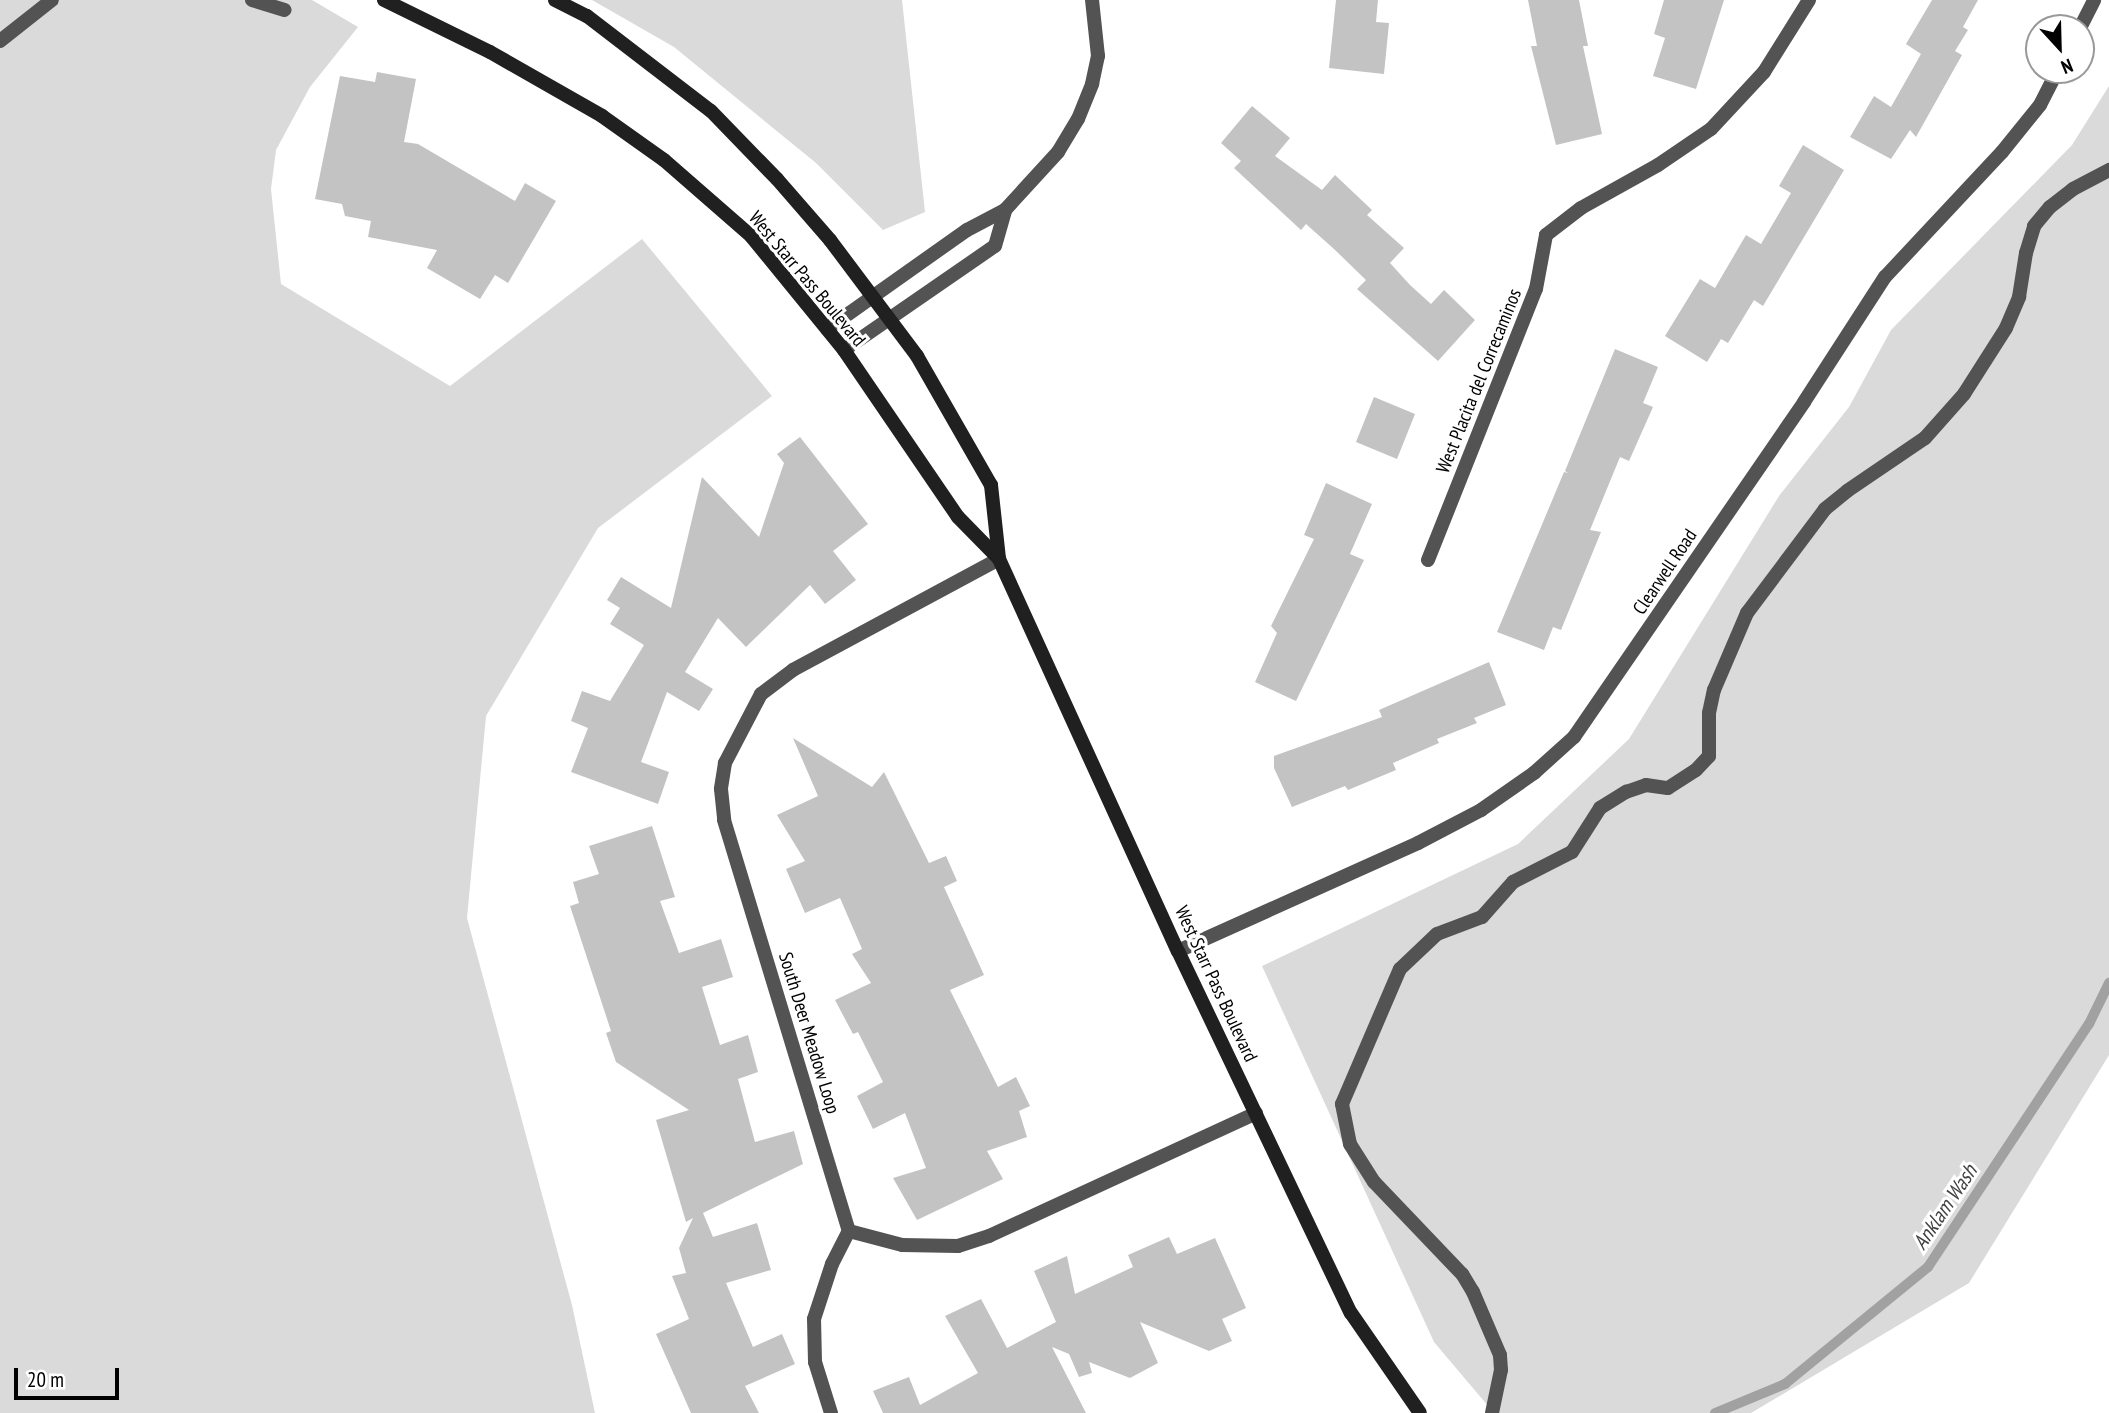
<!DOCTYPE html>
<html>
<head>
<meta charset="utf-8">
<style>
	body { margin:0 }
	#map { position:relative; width:2109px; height:1413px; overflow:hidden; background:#fff; font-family:"PT Sans Narrow",sans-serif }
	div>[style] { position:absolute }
	.green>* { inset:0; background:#dadada }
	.stream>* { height:10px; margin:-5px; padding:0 5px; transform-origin:5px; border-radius:5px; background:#a1a1a1 }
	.building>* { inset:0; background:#c3c3c3 }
	.lane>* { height:14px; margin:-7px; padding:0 7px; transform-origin:7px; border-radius:7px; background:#535353 }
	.street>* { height:14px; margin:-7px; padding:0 7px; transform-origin:7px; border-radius:7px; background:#535353 }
	.secondary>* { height:14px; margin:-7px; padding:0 7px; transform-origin:7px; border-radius:7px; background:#202020 }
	span { translate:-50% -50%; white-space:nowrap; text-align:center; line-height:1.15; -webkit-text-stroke:6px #fff; paint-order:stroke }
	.street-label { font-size:19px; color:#000 }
	.water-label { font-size:21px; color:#424242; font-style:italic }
	.north { position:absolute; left:2025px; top:14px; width:70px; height:70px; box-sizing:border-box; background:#fff; border:2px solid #999; border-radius:50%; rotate:158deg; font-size:19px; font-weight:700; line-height:28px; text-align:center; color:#000 }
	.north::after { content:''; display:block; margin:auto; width:24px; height:32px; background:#000; clip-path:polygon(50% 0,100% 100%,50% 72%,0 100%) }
	.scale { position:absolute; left:14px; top:1368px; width:105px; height:32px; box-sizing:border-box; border:4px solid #000; border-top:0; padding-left:9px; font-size:21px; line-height:24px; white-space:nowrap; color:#000; -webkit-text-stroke:5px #fff; paint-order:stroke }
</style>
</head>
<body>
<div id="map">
	<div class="green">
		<i style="clip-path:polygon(0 0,312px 0,358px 27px,310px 87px,276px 150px,271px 189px,281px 284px,450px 386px,642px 239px,772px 396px,598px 528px,486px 716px,467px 918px,572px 1305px,595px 1413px,0 1413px)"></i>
		<i style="clip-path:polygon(592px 0,902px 0,925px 212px,883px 230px,816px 163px,674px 47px)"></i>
		<i style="clip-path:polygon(2109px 86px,2109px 1055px,1969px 1283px,1751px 1413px,1494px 1413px,1434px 1342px,1262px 966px,1518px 844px,1629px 739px,1779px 496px,1849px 407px,1891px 330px,2072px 145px)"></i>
	</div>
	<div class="stream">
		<i style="left:1715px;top:1413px;width:76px;rotate:-22.5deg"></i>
		<i style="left:1785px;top:1384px;width:185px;rotate:-39.3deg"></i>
		<i style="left:1928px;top:1267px;width:291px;rotate:-56.5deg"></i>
		<i style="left:2089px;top:1024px;width:46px;rotate:-64deg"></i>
	</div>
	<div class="building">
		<i style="clip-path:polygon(1336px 0,1378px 0,1376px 22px,1389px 23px,1384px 74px,1329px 68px)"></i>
		<i style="clip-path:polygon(1528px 0,1579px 0,1588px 46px,1583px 46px,1602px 134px,1556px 145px,1531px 46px,1537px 46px)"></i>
		<i style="clip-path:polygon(1664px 0,1724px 0,1696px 89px,1653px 76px,1665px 38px,1654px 34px)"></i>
		<i style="clip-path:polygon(1932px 0,1978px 0,1963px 27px,1968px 30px,1955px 51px,1962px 55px,1916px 137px,1910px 130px,1891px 159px,1850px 137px,1874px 96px,1891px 107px,1921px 54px,1906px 44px)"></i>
		<i style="clip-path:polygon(377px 72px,416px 79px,404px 142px,418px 144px,515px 201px,525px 183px,556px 201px,508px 283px,495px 275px,480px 299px,427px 268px,437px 250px,368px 237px,371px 221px,345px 216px,342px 204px,315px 199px,340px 76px,375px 82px)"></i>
		<i style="clip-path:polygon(1252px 106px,1290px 138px,1275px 156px,1322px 190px,1335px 175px,1372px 210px,1367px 215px,1404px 248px,1390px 263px,1410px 285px,1431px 304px,1444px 290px,1475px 320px,1438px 361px,1357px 289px,1366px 280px,1334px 249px,1306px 224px,1301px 230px,1234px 168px,1241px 161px,1221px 143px)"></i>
		<i style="clip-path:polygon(1803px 145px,1844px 170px,1763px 306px,1754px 300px,1728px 343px,1721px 339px,1707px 362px,1665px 336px,1700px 279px,1715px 288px,1746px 235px,1761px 244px,1791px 193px,1779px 186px)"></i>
		<i style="clip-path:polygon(1615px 349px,1658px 367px,1643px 403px,1653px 407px,1629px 461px,1620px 457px,1590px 530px,1601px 532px,1561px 630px,1553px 627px,1544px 650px,1497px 632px,1564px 472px,1568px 473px,1565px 471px)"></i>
		<i style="clip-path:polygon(1374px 397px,1415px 414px,1397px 459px,1356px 442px)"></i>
		<i style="clip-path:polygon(800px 437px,868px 524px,833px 551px,856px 580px,825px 604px,810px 585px,746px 647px,718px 618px,685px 672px,713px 689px,699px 711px,667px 692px,641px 762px,669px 772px,658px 804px,571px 772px,588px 728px,571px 721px,582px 691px,610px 701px,644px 645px,610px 624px,620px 608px,607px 600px,621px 577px,671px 608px,702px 477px,759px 537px,784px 463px,777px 454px)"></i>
		<i style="clip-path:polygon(1326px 483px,1372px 504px,1350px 554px,1364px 560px,1296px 701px,1255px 682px,1277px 633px,1271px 626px,1314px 539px,1304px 535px)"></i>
		<i style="clip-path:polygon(1489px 662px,1506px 705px,1474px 718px,1477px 723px,1437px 739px,1439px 743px,1393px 763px,1396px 770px,1348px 790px,1345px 786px,1292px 807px,1274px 768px,1274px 756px,1382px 717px,1379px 710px)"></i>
		<i style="clip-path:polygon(793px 738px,872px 787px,884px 772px,929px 863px,946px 856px,957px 881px,944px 887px,984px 975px,950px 990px,998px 1087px,1016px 1077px,1030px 1106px,1019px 1111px,1027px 1137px,987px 1151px,1003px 1179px,917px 1220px,893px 1178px,926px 1168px,905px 1113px,873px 1129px,857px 1096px,883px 1082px,858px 1032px,853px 1034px,835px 1000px,871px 983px,852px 954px,862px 949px,840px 898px,805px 913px,786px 869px,805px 861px,777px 815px,818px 796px)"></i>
		<i style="clip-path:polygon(652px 826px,675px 897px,660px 901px,679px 953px,721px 939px,733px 977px,702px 987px,720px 1045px,748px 1035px,758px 1072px,738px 1079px,755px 1142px,794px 1131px,803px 1164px,703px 1213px,713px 1237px,757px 1223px,771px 1270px,726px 1283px,753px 1347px,782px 1334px,795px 1364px,745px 1386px,759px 1413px,691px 1413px,656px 1334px,689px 1319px,672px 1276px,686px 1273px,679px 1248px,693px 1218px,686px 1222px,656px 1120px,689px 1110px,616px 1062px,606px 1033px,611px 1031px,570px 906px,579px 903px,573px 882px,599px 874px,589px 846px)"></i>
		<i style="clip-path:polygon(1169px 1237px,1177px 1254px,1215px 1238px,1246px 1308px,1222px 1319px,1232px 1341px,1209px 1351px,1140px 1322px,1158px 1363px,1130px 1378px,1089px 1362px,1092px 1373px,1079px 1377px,1069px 1354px,1052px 1347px,1086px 1413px,883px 1413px,873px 1391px,909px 1377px,920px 1405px,978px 1373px,945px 1316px,981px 1299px,1007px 1348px,1056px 1322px,1034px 1271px,1067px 1256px,1075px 1294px,1133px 1267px,1128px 1255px)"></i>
	</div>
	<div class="lane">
		<i style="left:252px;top:0;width:34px;rotate:17deg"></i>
		<i style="left:0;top:41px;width:66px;rotate:-38.3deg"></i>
		<i style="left:1492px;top:1413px;width:44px;rotate:-78.2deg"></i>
		<i style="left:1501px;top:1370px;width:15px;rotate:-94deg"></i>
		<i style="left:1500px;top:1355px;width:69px;rotate:-113.2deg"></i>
		<i style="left:1473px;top:1292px;width:21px;rotate:-121deg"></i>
		<i style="left:1462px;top:1274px;width:127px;rotate:-133.7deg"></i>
		<i style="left:1374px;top:1182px;width:45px;rotate:-122.3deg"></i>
		<i style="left:1350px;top:1144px;width:41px;rotate:-101.3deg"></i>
		<i style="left:1342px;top:1104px;width:147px;rotate:-66.8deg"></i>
		<i style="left:1400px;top:969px;width:51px;rotate:-43.4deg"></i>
		<i style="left:1437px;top:934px;width:48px;rotate:-20.7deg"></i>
		<i style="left:1482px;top:917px;width:47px;rotate:-48.5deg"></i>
		<i style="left:1513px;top:882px;width:66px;rotate:-27deg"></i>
		<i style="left:1572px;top:852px;width:52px;rotate:-57.5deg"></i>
		<i style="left:1600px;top:808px;width:31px;rotate:-32deg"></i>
		<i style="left:1626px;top:792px;width:21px;rotate:-19deg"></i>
		<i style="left:1646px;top:785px;width:22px;rotate:8deg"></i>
		<i style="left:1668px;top:788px;width:33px;rotate:-33deg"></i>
		<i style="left:1696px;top:770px;width:19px;rotate:-47deg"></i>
		<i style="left:1709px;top:756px;width:43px;rotate:-90deg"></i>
		<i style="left:1709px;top:713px;width:24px;rotate:-78deg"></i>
		<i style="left:1714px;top:690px;width:84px;rotate:-66.8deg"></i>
		<i style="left:1747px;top:613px;width:130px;rotate:-53.1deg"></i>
		<i style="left:1825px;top:509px;width:28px;rotate:-39deg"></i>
		<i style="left:1847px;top:491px;width:94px;rotate:-34.2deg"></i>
		<i style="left:1925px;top:438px;width:59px;rotate:-48.4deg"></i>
		<i style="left:1964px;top:394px;width:78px;rotate:-57.5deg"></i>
		<i style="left:2006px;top:328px;width:34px;rotate:-67deg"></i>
		<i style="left:2019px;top:297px;width:45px;rotate:-81deg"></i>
		<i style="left:2026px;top:253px;width:28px;rotate:-73deg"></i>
		<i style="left:2034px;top:226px;width:25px;rotate:-50deg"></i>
		<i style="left:2050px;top:207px;width:29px;rotate:-38deg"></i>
		<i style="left:2073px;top:189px;width:41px;rotate:-27.8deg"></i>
	</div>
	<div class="street">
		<i style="left:2080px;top:28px;width:31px;rotate:-63deg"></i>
		<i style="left:827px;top:329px;width:171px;rotate:-35.3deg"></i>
		<i style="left:967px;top:230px;width:43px;rotate:-27.8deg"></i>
		<i style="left:1005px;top:210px;width:79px;rotate:-47.6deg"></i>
		<i style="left:1058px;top:152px;width:39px;rotate:-59deg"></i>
		<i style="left:1078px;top:119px;width:38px;rotate:-68deg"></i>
		<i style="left:1092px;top:84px;width:29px;rotate:-78deg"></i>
		<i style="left:1098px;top:56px;width:56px;rotate:-96.1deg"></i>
		<i style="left:844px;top:350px;width:183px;rotate:-34.6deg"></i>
		<i style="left:995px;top:246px;width:37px;rotate:-74deg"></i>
		<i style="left:999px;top:559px;width:234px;rotate:151.7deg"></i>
		<i style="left:793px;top:670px;width:40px;rotate:143deg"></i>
		<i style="left:761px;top:694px;width:78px;rotate:117.6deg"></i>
		<i style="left:725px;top:763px;width:26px;rotate:99deg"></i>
		<i style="left:721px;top:789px;width:31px;rotate:84deg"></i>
		<i style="left:724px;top:820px;width:430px;rotate:73.1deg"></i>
		<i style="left:849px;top:1231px;width:55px;rotate:14.8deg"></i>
		<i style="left:902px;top:1245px;width:56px;rotate:1deg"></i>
		<i style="left:958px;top:1246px;width:33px;rotate:-18deg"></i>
		<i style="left:989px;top:1236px;width:294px;rotate:-24.7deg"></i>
		<i style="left:1428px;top:560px;width:292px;rotate:-68.3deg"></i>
		<i style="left:1536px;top:289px;width:55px;rotate:-79.5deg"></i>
		<i style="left:1546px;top:235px;width:44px;rotate:-37.6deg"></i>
		<i style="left:1581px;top:208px;width:88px;rotate:-29.2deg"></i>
		<i style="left:1658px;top:165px;width:64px;rotate:-34.2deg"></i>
		<i style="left:1711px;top:129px;width:78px;rotate:-47.1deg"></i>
		<i style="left:1764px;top:72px;width:85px;rotate:-58deg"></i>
		<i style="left:1178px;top:951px;width:263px;rotate:-24.2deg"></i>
		<i style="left:1418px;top:843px;width:71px;rotate:-27.6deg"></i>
		<i style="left:1481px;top:810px;width:65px;rotate:-34.9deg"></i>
		<i style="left:1534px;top:773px;width:54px;rotate:-42deg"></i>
		<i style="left:1574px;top:737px;width:406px;rotate:-55.5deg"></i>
		<i style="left:1804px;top:402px;width:149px;rotate:-57.1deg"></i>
		<i style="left:1885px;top:277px;width:171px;rotate:-46.9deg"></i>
		<i style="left:2002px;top:152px;width:60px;rotate:-51deg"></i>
		<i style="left:2040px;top:105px;width:39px;rotate:-63deg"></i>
		<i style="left:831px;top:1413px;width:53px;rotate:-107.4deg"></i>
		<i style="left:815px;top:1362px;width:43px;rotate:-91.3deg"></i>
		<i style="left:814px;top:1319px;width:58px;rotate:-71.9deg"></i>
		<i style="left:832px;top:1264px;width:37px;rotate:-63deg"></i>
	</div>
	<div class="secondary">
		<i style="left:384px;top:0;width:118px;rotate:26.1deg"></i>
		<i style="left:490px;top:52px;width:129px;rotate:29.7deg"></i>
		<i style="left:602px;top:116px;width:76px;rotate:35.4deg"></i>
		<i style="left:664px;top:160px;width:116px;rotate:41.1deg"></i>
		<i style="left:751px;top:236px;width:147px;rotate:50.8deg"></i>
		<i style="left:844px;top:350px;width:202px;rotate:55.7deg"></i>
		<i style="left:958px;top:517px;width:59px;rotate:45.7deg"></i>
		<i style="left:555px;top:0;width:36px;rotate:27deg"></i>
		<i style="left:587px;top:16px;width:156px;rotate:37.5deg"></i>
		<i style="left:711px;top:111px;width:95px;rotate:45.9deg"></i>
		<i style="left:777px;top:179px;width:81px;rotate:49deg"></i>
		<i style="left:830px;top:240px;width:145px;rotate:53.1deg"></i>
		<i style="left:917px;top:356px;width:149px;rotate:60.2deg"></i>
		<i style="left:991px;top:485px;width:74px;rotate:83.8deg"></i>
		<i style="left:999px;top:559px;width:431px;rotate:65.5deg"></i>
		<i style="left:1178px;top:951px;width:401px;rotate:64.5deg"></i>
		<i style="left:1351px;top:1313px;width:121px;rotate:55.4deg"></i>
	</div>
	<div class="street-label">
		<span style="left:807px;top:279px;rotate:50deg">West Starr Pass Boulevard</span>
		<span style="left:1479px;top:381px;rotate:-68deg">West Placita del Correcaminos</span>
		<span style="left:1665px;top:572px;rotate:-56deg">Clearwell Road</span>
		<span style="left:1216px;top:984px;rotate:65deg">West Starr Pass Boulevard</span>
		<span style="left:809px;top:1033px;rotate:73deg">South Deer Meadow Loop</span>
	</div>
	<div class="water-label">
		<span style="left:1945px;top:1207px;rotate:-56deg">Anklam Wash</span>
	</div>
	<div class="north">N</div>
	<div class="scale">20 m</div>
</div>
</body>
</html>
